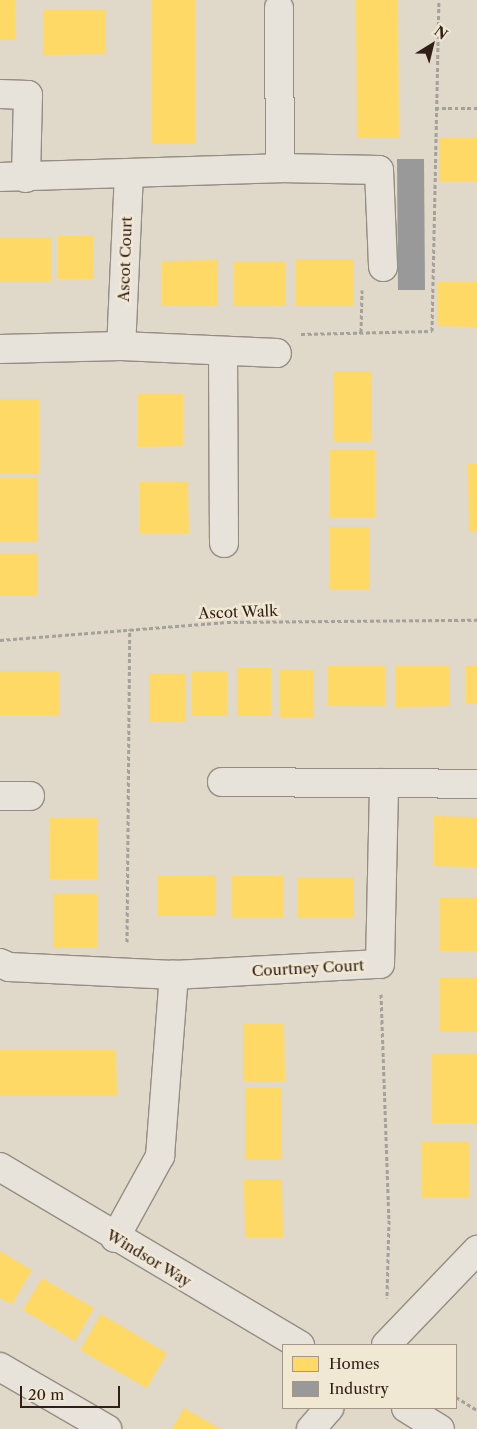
<!DOCTYPE html>
<html>
<head>
<meta charset="utf-8">
<style>
	body { margin:0 }
	#map { position:relative; width:477px; height:1429px; overflow:hidden; background:#e0d8c8; font-family:"Libre Caslon Text",serif }
	div>[style] { position:absolute }
	.homes>* { inset:0; background:#ffd966 }
	.industry>* { inset:0; background:#999 }
	.path>* { height:3px; margin-top:-1.5px; transform-origin:0; background:repeating-linear-gradient(90deg,#a5a099 0 4px,transparent 0 6.5px) }
	.roads { filter:drop-shadow(1px 0 #948d83) drop-shadow(-1px 0 #948d83) drop-shadow(0 1px #948d83) drop-shadow(0 -1px #948d83) }
	.minor>* { height:28px; margin:-14px; padding:0 14px; transform-origin:14px; border-radius:14px; background:#e7e2da }
	.tertiary>* { height:28px; margin:-14px; padding:0 14px; transform-origin:14px; border-radius:14px; background:#e7e2da }
	span { translate:-50% -50%; white-space:nowrap; text-align:center; line-height:1.15; -webkit-text-stroke:5px #f1e8d4; paint-order:stroke }
	.street-label { font-size:15px; color:#311e16 }
	.legend { position:absolute; left:282px; top:1344px; width:175px; height:65px; box-sizing:border-box; background:#f1e8d4; border:1px solid #a49788; margin:0; padding:6px 9px; list-style:none; font-size:15px; color:#311e16 }
	.legend li { display:flex; align-items:center; gap:10px; height:25px }
	.legend b { width:25px; border:1px solid #a49788 }
	.north { position:absolute; left:407px; top:20px; width:50px; height:50px; -webkit-text-stroke:4px #f1e8d4; paint-order:stroke; rotate:36deg; font-size:14px; font-weight:700; line-height:20px; text-align:center; color:#311e16 }
	.north::after { content:''; display:block; margin:auto; width:18px; height:22px; background:#311e16; clip-path:polygon(50% 0,100% 100%,50% 72%,0 100%) }
	.scale { position:absolute; left:20px; top:1386px; width:100px; height:22px; box-sizing:border-box; border:2px solid #311e16; border-top:0; padding-left:6px; font-size:15px; line-height:18px; white-space:nowrap; color:#311e16; -webkit-text-stroke:4px #f1e8d4; paint-order:stroke }
</style>
</head>
<body>
<div id="map">
	<div class="homes">
		<i style="clip-path:polygon(0 0,15px 0,16px 40px,0 40px)"></i>
		<i style="clip-path:polygon(152px 0,195px 0,195px 144px,152px 144px)"></i>
		<i style="clip-path:polygon(356px 0,398px 0,399px 138px,357px 138px)"></i>
		<i style="clip-path:polygon(43px 9px,106px 9px,106px 54px,43px 55px)"></i>
		<i style="clip-path:polygon(439px 138px,477px 138px,477px 181px,439px 181px)"></i>
		<i style="clip-path:polygon(58px 236px,94px 236px,94px 279px,58px 279px)"></i>
		<i style="clip-path:polygon(0 237px,52px 237px,52px 281px,0 281px)"></i>
		<i style="clip-path:polygon(296px 259px,354px 259px,354px 305px,296px 306px)"></i>
		<i style="clip-path:polygon(218px 260px,218px 306px,162px 306px,162px 261px)"></i>
		<i style="clip-path:polygon(233px 261px,286px 261px,286px 305px,233px 306px)"></i>
		<i style="clip-path:polygon(437px 282px,477px 282px,477px 327px,437px 326px)"></i>
		<i style="clip-path:polygon(333px 371px,372px 371px,372px 441px,334px 441px)"></i>
		<i style="clip-path:polygon(183px 393px,183px 446px,138px 447px,138px 394px)"></i>
		<i style="clip-path:polygon(0 399px,39px 399px,39px 473px,0 474px)"></i>
		<i style="clip-path:polygon(330px 449px,375px 449px,375px 517px,330px 517px)"></i>
		<i style="clip-path:polygon(477px 463px,477px 531px,469px 532px,468px 464px)"></i>
		<i style="clip-path:polygon(0 478px,38px 478px,38px 542px,0 542px)"></i>
		<i style="clip-path:polygon(140px 482px,188px 482px,189px 534px,140px 534px)"></i>
		<i style="clip-path:polygon(329px 527px,370px 527px,370px 589px,329px 589px)"></i>
		<i style="clip-path:polygon(0 553px,37px 553px,37px 596px,0 596px)"></i>
		<i style="clip-path:polygon(466px 665px,477px 665px,477px 704px,466px 704px)"></i>
		<i style="clip-path:polygon(328px 666px,385px 666px,385px 705px,328px 705px)"></i>
		<i style="clip-path:polygon(395px 666px,450px 666px,450px 706px,395px 707px)"></i>
		<i style="clip-path:polygon(237px 668px,271px 668px,271px 716px,237px 716px)"></i>
		<i style="clip-path:polygon(280px 670px,314px 670px,314px 717px,280px 717px)"></i>
		<i style="clip-path:polygon(0 671px,59px 671px,59px 715px,0 715px)"></i>
		<i style="clip-path:polygon(192px 671px,227px 671px,227px 716px,192px 716px)"></i>
		<i style="clip-path:polygon(149px 673px,186px 673px,186px 722px,149px 722px)"></i>
		<i style="clip-path:polygon(434px 816px,477px 817px,477px 867px,434px 866px)"></i>
		<i style="clip-path:polygon(50px 818px,97px 818px,97px 879px,50px 879px)"></i>
		<i style="clip-path:polygon(216px 875px,216px 916px,158px 916px,158px 876px)"></i>
		<i style="clip-path:polygon(232px 876px,283px 876px,283px 918px,232px 918px)"></i>
		<i style="clip-path:polygon(297px 877px,354px 877px,354px 918px,297px 918px)"></i>
		<i style="clip-path:polygon(53px 893px,97px 893px,97px 947px,53px 948px)"></i>
		<i style="clip-path:polygon(440px 897px,477px 897px,477px 951px,440px 951px)"></i>
		<i style="clip-path:polygon(440px 977px,477px 977px,477px 1032px,440px 1032px)"></i>
		<i style="clip-path:polygon(243px 1023px,284px 1024px,285px 1081px,243px 1081px)"></i>
		<i style="clip-path:polygon(0 1050px,116px 1050px,117px 1096px,0 1095px)"></i>
		<i style="clip-path:polygon(432px 1053px,477px 1053px,477px 1123px,432px 1123px)"></i>
		<i style="clip-path:polygon(245px 1088px,282px 1088px,282px 1160px,245px 1160px)"></i>
		<i style="clip-path:polygon(422px 1142px,469px 1142px,469px 1197px,422px 1197px)"></i>
		<i style="clip-path:polygon(244px 1179px,282px 1179px,283px 1237px,245px 1237px)"></i>
		<i style="clip-path:polygon(0 1251px,32px 1270px,12px 1304px,0 1298px)"></i>
		<i style="clip-path:polygon(42px 1278px,94px 1308px,75px 1341px,23px 1310px)"></i>
		<i style="clip-path:polygon(101px 1314px,167px 1353px,147px 1388px,80px 1350px)"></i>
		<i style="clip-path:polygon(184px 1408px,221px 1429px,172px 1429px)"></i>
	</div>
	<div class="industry">
		<i style="clip-path:polygon(397px 159px,424px 159px,425px 290px,398px 290px)"></i>
	</div>
	<div class="path">
		<i style="left:435px;top:108px;width:42px"></i>
		<i style="left:361px;top:332px;width:42px;rotate:-88.6deg"></i>
		<i style="left:301px;top:334px;width:131px;rotate:-1.3deg"></i>
		<i style="left:432px;top:331px;width:331px;rotate:-88.8deg"></i>
		<i style="left:0;top:640px;width:228px;rotate:-4.5deg"></i>
		<i style="left:227px;top:622px;width:250px;rotate:-0.5deg"></i>
		<i style="left:127px;top:942px;width:313px;rotate:-89.5deg"></i>
		<i style="left:381px;top:994px;width:226px;rotate:88deg"></i>
		<i style="left:389px;top:1220px;width:78px;rotate:91.5deg"></i>
		<i style="left:456px;top:1397px;width:25px;rotate:32deg"></i>
	</div>
	<div class="roads">
		<div class="minor">
			<i style="left:0;top:94px;width:28px;rotate:2deg"></i>
			<i style="left:28px;top:95px;width:83px;rotate:91.4deg"></i>
			<i style="left:280px;top:168px;width:99px;rotate:1.2deg"></i>
			<i style="left:379px;top:170px;width:97px;rotate:87.6deg"></i>
			<i style="left:129px;top:173px;width:173px;rotate:92.6deg"></i>
			<i style="left:121px;top:346px;width:156px;rotate:2.6deg"></i>
			<i style="left:0;top:177px;width:280px;rotate:-1.8deg"></i>
			<i style="left:280px;top:168px;width:160px;rotate:-90.4deg"></i>
			<i style="left:0;top:349px;width:121px;rotate:-1.4deg"></i>
			<i style="left:223px;top:351px;width:192px;rotate:89.7deg"></i>
			<i style="left:222px;top:782px;width:255px;rotate:0.4deg"></i>
			<i style="left:0;top:796px;width:30px"></i>
			<i style="left:0;top:963px;width:10px;rotate:24deg"></i>
			<i style="left:9px;top:967px;width:165px;rotate:2.8deg"></i>
			<i style="left:174px;top:975px;width:206px;rotate:-3.1deg"></i>
			<i style="left:380px;top:964px;width:181px;rotate:-88.7deg"></i>
			<i style="left:0;top:1167px;width:349px;rotate:30.7deg"></i>
			<i style="left:115px;top:1238px;width:94px;rotate:-61.2deg"></i>
			<i style="left:160px;top:1156px;width:182px;rotate:-85.6deg"></i>
			<i style="left:0;top:1367px;width:124px;rotate:30.1deg"></i>
			<i style="left:406px;top:1408px;width:40px;rotate:32deg"></i>
		</div>
		<div class="tertiary">
			<i style="left:386px;top:1345px;width:132px;rotate:-46.2deg"></i>
			<i style="left:311px;top:1429px;width:28px;rotate:-49deg"></i>
		</div>
	</div>
	<div class="street-label">
		<span style="left:125px;top:259px;rotate:-88deg">Ascot Court</span>
		<span style="left:238px;top:612px;rotate:-2deg">Ascot Walk</span>
		<span style="left:308px;top:968px;rotate:-3deg">Courtney Court</span>
		<span style="left:149px;top:1258px;rotate:31deg">Windsor Way</span>
	</div>
	<ul class="legend">
	<li><b style="height:14px;background:#ffd966"></b>Homes</li>
	<li><b style="height:14px;background:#999"></b>Industry</li>
	</ul>
	<div class="north">N</div>
	<div class="scale">20 m</div>
</div>
</body>
</html>
